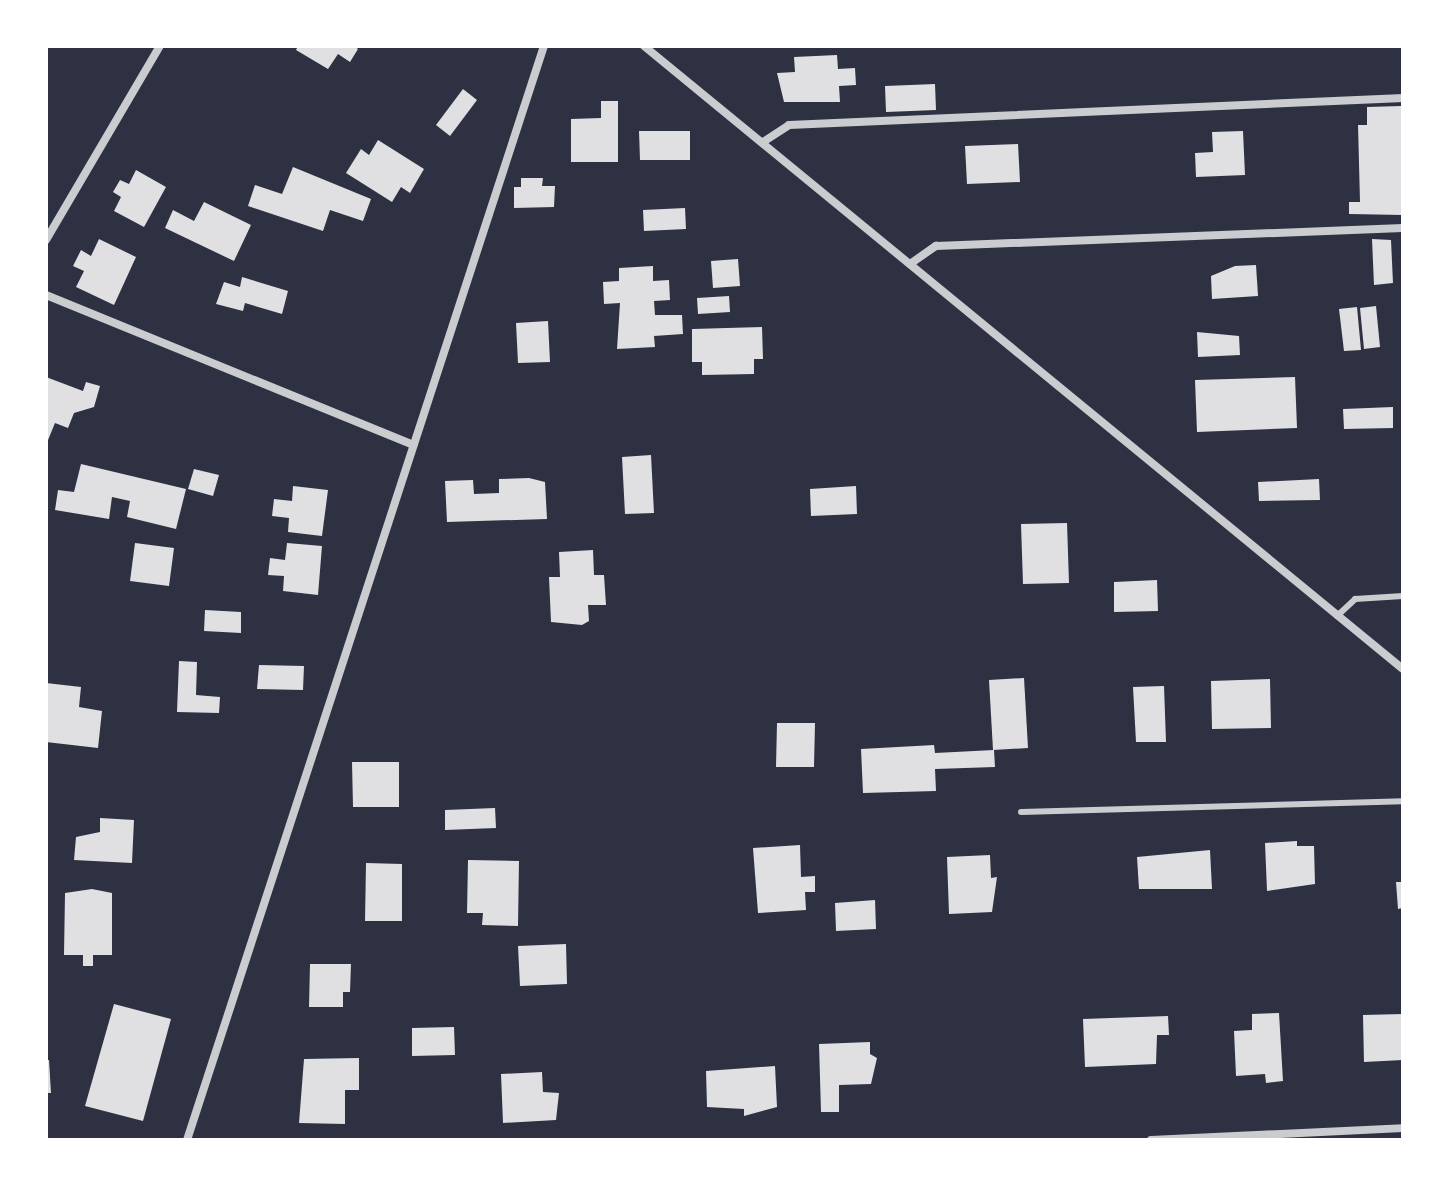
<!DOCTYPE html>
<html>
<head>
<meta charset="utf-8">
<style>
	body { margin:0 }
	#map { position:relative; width:1449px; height:1186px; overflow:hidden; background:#2d3142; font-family:"Open Sans",sans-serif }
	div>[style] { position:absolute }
	.building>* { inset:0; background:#e0e0e3 }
	.service>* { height:6px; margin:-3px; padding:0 3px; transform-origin:3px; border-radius:3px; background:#caccd0 }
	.minor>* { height:8px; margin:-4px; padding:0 4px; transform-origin:4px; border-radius:4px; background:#caccd0 }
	span { translate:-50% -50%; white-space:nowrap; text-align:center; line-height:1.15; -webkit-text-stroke:6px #fff; paint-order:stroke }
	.frame { position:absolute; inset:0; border:48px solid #fff; pointer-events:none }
</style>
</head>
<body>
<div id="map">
	<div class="building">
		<i style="clip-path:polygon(298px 46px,354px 46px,358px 49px,350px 62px,338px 54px,328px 69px,296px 50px)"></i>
		<i style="clip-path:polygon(837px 55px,838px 69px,855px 68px,856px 85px,839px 86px,840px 102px,784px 102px,777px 73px,795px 72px,794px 57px)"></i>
		<i style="clip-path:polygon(935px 84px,936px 110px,886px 112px,885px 86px)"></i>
		<i style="clip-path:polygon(463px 89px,477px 100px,450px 136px,436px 125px)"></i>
		<i style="clip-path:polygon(601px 101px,618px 101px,618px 162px,571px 162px,571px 119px,601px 118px)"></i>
		<i style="clip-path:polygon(1401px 106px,1403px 215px,1349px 214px,1349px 202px,1360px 202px,1358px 125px,1367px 125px,1367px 107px)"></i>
		<i style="clip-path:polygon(639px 131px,690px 131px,690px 160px,640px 160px)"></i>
		<i style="clip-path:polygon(1243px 131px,1245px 175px,1196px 177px,1195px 153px,1213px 152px,1212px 132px)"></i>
		<i style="clip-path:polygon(378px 140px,424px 169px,410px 193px,401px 187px,392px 202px,346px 173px,361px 149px,369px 155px)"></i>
		<i style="clip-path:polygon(1018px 144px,1020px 182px,967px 184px,965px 146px)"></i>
		<i style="clip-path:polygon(293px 167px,371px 199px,363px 221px,330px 210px,323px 231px,248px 206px,255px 185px,282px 194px)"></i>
		<i style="clip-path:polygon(136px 170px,166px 187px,144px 227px,114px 211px,121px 197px,113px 192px,120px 180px,129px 184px)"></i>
		<i style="clip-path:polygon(521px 178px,543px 178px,542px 186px,555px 186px,554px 207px,514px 208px,514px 187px,521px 187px)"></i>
		<i style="clip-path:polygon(204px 202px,251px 225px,234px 261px,165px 228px,173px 210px,194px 221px)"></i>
		<i style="clip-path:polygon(685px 208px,686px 229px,644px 231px,643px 210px)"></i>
		<i style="clip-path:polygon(99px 239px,136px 257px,114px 305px,76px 287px,84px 271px,73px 266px,81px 250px,91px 256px)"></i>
		<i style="clip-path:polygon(1372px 239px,1391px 240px,1393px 283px,1374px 285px)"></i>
		<i style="clip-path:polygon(738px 259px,740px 286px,713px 288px,711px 261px)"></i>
		<i style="clip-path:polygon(1256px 265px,1258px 296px,1212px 299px,1211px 276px,1235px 266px)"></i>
		<i style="clip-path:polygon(653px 266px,653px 281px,669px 280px,670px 300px,654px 301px,655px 315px,682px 315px,683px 334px,654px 336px,655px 347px,617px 349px,620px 303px,604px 304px,603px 282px,619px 281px,619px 268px)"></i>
		<i style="clip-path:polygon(242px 277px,288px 291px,282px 314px,245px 303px,243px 311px,216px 304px,224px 282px,240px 287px)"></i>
		<i style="clip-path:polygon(729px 296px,730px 312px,698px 314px,697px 298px)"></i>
		<i style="clip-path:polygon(1376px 306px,1380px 347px,1364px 349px,1360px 308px)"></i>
		<i style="clip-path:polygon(1357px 307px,1361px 350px,1344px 351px,1339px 309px)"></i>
		<i style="clip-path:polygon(548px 321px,550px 362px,518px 363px,516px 323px)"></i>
		<i style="clip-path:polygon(762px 327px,763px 359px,754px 359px,754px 374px,702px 375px,702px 362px,692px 362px,692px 329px)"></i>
		<i style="clip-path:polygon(1197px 332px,1239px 336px,1240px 355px,1198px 357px)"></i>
		<i style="clip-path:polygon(46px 377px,83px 391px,86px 382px,100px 386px,94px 407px,74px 413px,68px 428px,55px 423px,46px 445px)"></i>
		<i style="clip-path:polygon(1295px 377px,1297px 428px,1197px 432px,1195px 380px)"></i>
		<i style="clip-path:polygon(1393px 407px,1393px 428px,1344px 429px,1343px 409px)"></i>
		<i style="clip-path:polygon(651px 455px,654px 513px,625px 514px,622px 457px)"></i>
		<i style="clip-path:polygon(81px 464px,186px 489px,176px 529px,127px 517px,130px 501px,112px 497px,109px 519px,55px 510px,58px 490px,74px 492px)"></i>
		<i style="clip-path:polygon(194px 469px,219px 475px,213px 496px,188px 489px)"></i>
		<i style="clip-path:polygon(529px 478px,545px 482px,547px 519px,447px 522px,445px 481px,473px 480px,474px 494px,499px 493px,499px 479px)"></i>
		<i style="clip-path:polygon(1319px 479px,1320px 500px,1259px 501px,1258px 482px)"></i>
		<i style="clip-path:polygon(293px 486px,328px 490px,322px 536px,288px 532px,289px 518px,272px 516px,274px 499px,292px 501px)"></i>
		<i style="clip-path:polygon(856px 486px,857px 514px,811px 516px,810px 489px)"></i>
		<i style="clip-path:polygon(1067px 523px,1069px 583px,1023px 584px,1021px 524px)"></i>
		<i style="clip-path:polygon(135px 543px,174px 548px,169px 586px,130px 581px)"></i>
		<i style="clip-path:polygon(287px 543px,322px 546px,318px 595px,283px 591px,284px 576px,268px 575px,270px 558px,285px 560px)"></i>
		<i style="clip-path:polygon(593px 550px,594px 575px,604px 575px,606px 605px,588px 605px,589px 621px,582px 625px,551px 622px,549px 577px,560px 577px,559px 552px)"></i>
		<i style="clip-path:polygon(1157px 580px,1158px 611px,1114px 612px,1114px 582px)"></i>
		<i style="clip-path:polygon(205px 610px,241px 612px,241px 633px,204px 631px)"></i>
		<i style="clip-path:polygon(179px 661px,197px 662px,196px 695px,220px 697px,219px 713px,177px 712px)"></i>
		<i style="clip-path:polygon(259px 665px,304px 666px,303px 690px,257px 689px)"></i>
		<i style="clip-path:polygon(1024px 678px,1028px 748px,993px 750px,989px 680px)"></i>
		<i style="clip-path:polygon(1270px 679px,1271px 728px,1212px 729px,1211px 681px)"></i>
		<i style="clip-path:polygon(46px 683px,81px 687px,79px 707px,102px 711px,98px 748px,46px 742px)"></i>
		<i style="clip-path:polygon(1164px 686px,1166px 742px,1136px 742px,1133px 687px)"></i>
		<i style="clip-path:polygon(777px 723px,815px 723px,814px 767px,776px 767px)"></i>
		<i style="clip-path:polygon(934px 745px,935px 753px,994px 750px,995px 767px,935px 769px,936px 791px,863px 793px,861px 749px)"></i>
		<i style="clip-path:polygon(352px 762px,399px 762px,399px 807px,353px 807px)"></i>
		<i style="clip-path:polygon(495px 808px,496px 828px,445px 830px,445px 810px)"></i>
		<i style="clip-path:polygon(100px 818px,134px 820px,132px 863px,74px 860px,76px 837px,100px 832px)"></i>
		<i style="clip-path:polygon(1297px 841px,1297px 846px,1314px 846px,1315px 884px,1267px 891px,1265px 843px)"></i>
		<i style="clip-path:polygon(800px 845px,801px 877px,815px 876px,815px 892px,805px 892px,806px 910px,758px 913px,753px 848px)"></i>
		<i style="clip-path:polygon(1210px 850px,1212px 889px,1139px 889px,1137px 857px)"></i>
		<i style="clip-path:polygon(990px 855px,991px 878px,997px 877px,992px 912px,949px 914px,947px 857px)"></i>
		<i style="clip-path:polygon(468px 860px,519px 861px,518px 926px,482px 925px,483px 913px,467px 913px)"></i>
		<i style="clip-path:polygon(366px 863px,402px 864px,402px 921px,365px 921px)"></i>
		<i style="clip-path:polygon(1396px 882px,1403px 882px,1403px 908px,1398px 909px)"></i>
		<i style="clip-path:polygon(92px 889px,112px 893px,112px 955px,93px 955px,93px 966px,83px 966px,83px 955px,64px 955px,65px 893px)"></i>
		<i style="clip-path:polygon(875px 900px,876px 929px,836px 931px,835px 903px)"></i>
		<i style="clip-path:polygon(566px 944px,567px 984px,520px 986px,518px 946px)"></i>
		<i style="clip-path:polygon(310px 964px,351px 964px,350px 992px,343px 992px,343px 1007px,309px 1007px)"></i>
		<i style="clip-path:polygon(114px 1004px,171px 1019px,143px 1121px,85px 1106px)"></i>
		<i style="clip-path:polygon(1279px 1013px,1283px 1081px,1266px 1083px,1265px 1074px,1236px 1076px,1234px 1031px,1252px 1030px,1252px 1014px)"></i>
		<i style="clip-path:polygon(1403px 1014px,1403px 1060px,1364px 1062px,1363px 1015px)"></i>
		<i style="clip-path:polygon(1168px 1016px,1169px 1035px,1157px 1035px,1156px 1064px,1085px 1067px,1083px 1019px)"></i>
		<i style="clip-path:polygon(454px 1027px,455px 1055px,412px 1056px,412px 1028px)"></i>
		<i style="clip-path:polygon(870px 1042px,870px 1054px,877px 1058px,871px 1084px,839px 1085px,839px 1112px,821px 1112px,819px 1044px)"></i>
		<i style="clip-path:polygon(359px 1058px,359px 1090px,345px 1090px,345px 1124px,299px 1123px,304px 1059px)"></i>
		<i style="clip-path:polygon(46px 1060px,49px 1060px,51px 1093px,46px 1093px)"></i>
		<i style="clip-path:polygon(775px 1066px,777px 1107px,744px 1116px,744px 1109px,707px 1107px,706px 1071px)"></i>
		<i style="clip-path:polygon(542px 1072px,543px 1092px,559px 1093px,556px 1120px,503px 1123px,501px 1074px)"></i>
	</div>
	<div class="service">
		<i style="left:1337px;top:616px;width:25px;rotate:-43deg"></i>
		<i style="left:1355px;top:599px;width:48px;rotate:-3.6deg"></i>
		<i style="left:1021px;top:812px;width:382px;rotate:-1.6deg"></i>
	</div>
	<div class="minor">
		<i style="left:644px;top:46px;width:982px;rotate:39.38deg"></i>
		<i style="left:763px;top:142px;width:31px;rotate:-33deg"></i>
		<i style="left:789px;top:125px;width:615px;rotate:-2.52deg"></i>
		<i style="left:46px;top:240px;width:225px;rotate:-59.6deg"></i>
		<i style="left:910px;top:264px;width:32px;rotate:-35deg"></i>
		<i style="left:936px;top:246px;width:467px;rotate:-2.2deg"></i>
		<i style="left:46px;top:295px;width:397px;rotate:22.2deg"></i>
		<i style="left:187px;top:1140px;width:1151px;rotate:-71.93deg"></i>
		<i style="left:1151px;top:1140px;width:252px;rotate:-2.7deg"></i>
	</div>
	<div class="frame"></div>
</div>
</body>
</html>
